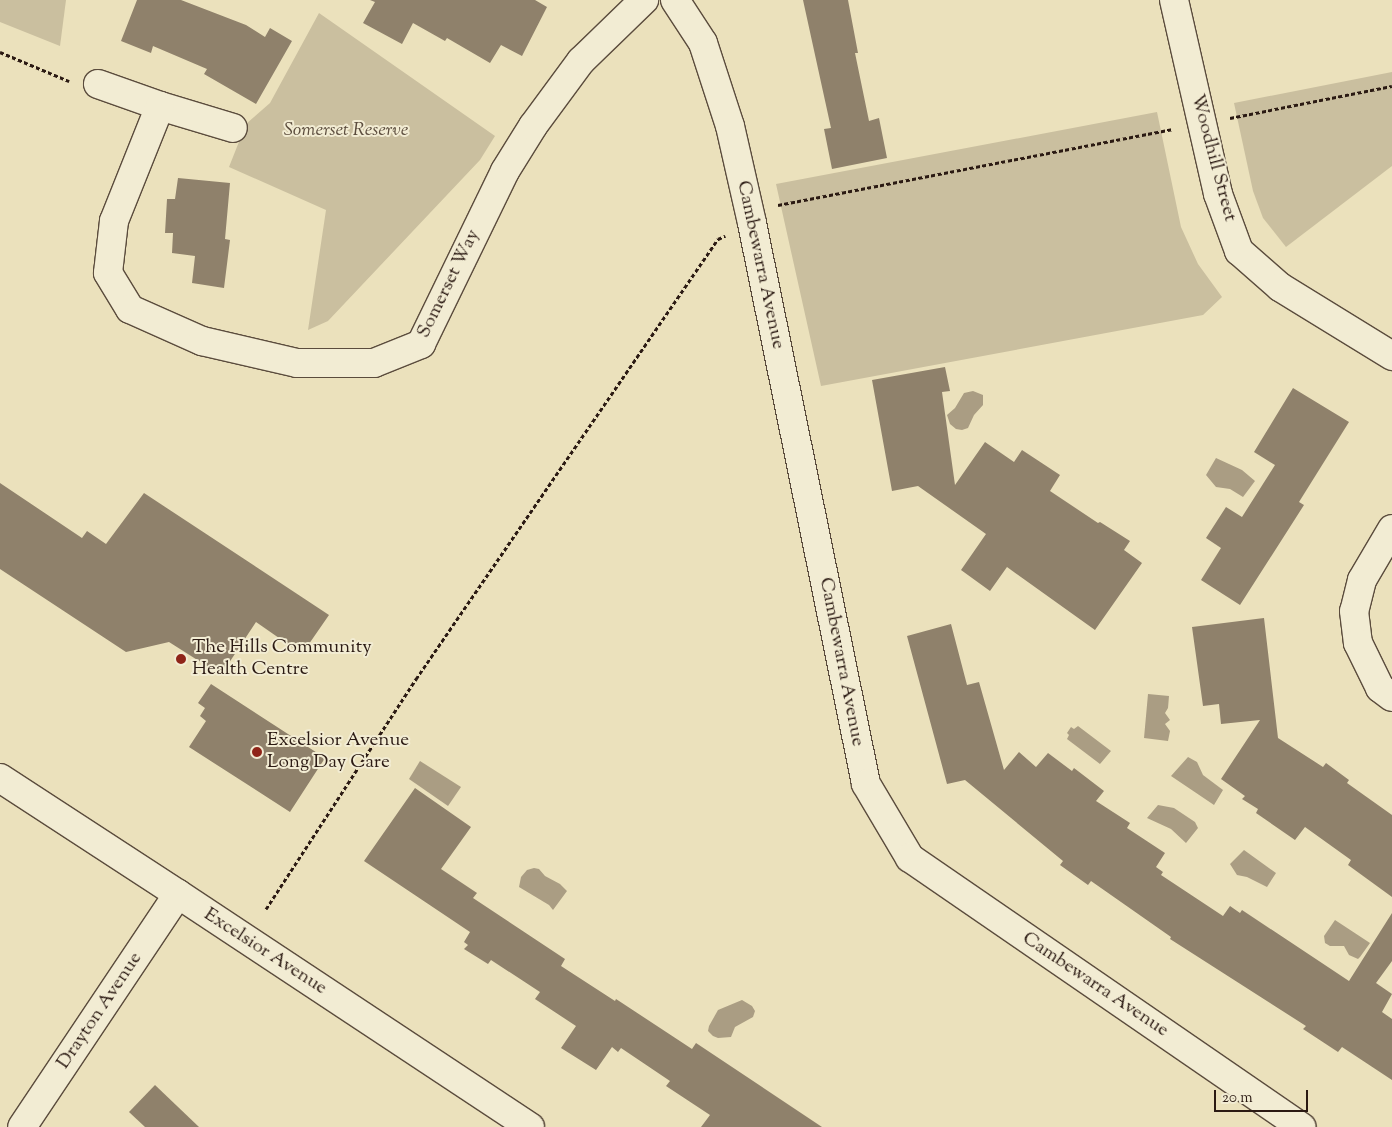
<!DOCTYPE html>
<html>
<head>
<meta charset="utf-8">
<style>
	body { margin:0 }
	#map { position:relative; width:1392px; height:1127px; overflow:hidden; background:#ebe1bc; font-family:"Sorts Mill Goudy",serif }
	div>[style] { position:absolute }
	.green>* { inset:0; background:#cabf9f }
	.water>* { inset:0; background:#aa9d83 }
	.building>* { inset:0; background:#8f816b }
	.path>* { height:3px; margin-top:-1.5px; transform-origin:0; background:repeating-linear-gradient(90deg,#2b1a13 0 4px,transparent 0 6.5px) }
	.roads { filter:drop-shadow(1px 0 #5b4c3d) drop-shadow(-1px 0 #5b4c3d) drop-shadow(0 1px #5b4c3d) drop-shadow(0 -1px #5b4c3d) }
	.street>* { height:28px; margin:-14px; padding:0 14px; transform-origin:14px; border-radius:14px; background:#f2ecd3 }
	.secondary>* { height:28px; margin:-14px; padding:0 14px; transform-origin:14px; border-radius:14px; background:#f2ecd3 }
	.dots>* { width:14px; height:14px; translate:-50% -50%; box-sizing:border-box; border:2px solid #f2ecd3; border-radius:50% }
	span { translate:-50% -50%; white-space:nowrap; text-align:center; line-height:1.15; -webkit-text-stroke:4px #f2ecd3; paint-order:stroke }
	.park-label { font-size:19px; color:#5b4c3d; font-style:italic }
	.street-label { font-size:19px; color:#2b1a13 }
	.poi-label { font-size:19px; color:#2b1a13 }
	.left { translate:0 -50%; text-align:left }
	.scale { position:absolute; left:1214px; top:1090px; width:94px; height:22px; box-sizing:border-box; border:2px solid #2b1a13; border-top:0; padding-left:6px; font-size:15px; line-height:18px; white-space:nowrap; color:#2b1a13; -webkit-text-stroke:4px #f2ecd3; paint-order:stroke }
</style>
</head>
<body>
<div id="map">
	<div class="green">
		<i style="clip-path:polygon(0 0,66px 0,60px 46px,0 22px)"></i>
		<i style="clip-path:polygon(319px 13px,495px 136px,480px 160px,328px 321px,308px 330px,326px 210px,229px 167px,246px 124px,270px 103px)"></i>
		<i style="clip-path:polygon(1392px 72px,1392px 166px,1286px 247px,1263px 218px,1253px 191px,1234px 103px)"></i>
		<i style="clip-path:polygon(1157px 112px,1181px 227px,1198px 264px,1222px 297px,1203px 315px,821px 386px,776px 184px)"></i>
	</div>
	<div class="water">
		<i style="clip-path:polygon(973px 391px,983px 395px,983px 405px,974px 415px,968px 428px,962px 430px,956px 429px,950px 424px,947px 415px,955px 408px,964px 393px)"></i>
		<i style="clip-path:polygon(1216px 458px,1242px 470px,1255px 481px,1243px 497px,1230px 489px,1216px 487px,1206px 475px)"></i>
		<i style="clip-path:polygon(1148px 694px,1169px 696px,1168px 708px,1165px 713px,1170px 720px,1165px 724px,1170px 731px,1168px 741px,1144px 738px)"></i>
		<i style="clip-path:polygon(1078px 726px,1111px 751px,1100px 764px,1067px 739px,1069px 735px,1067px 733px,1071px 727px,1074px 729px)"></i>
		<i style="clip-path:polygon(1188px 757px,1197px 762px,1203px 775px,1223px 790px,1214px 805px,1171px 776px)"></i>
		<i style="clip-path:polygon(420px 761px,461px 787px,448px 806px,409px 779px)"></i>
		<i style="clip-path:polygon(1158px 805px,1174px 808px,1195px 822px,1198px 828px,1186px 843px,1171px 829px,1147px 818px)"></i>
		<i style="clip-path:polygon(1244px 850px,1276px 873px,1267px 887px,1247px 877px,1237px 875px,1230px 864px)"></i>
		<i style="clip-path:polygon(534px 868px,539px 869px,545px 876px,560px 884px,567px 891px,553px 910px,549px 905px,519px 887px,521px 877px,527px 870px)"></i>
		<i style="clip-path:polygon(1335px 920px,1370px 943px,1360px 957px,1358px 959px,1349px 955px,1344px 946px,1330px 946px,1325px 943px,1324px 936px)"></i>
		<i style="clip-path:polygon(742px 1000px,752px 1006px,755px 1011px,753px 1017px,735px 1027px,731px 1037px,718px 1038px,713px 1036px,708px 1031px,709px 1026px,718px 1010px)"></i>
	</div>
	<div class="building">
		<i style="clip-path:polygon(137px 0,181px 0,246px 25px,265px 37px,270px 28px,292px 41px,256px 104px,204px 74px,207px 69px,153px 46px,151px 53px,121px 41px)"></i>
		<i style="clip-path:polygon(370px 0,535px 0,547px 7px,522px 56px,501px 45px,490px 63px,447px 38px,445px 41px,413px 23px,402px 44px,363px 23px,375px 2px)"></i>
		<i style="clip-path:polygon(803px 0,848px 0,858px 53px,855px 53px,869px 121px,879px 118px,887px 158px,832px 169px,824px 129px,831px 128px)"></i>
		<i style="clip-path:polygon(178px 178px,230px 183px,225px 239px,230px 240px,224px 288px,192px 283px,195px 256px,172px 253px,173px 233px,165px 233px,167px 199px,175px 199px)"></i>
		<i style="clip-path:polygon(945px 367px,950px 391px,942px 392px,955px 485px,985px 442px,1014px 462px,1022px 450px,1060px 475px,1050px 491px,1098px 523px,1100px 522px,1130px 541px,1124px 550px,1142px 563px,1095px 630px,1007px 567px,990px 591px,961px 570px,986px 534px,918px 486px,892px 491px,872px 380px)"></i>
		<i style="clip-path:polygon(1293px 388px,1349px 422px,1299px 502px,1304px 505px,1240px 605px,1201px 580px,1221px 548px,1206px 538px,1226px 507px,1242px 517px,1275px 465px,1254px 452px)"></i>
		<i style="clip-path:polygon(0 483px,82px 538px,87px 531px,106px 544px,144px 493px,329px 615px,302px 654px,256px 622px,221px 675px,169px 642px,126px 652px,0 569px)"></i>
		<i style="clip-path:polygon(1264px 618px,1278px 738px,1323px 767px,1326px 763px,1349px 780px,1347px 783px,1392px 815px,1392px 897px,1348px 865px,1351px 860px,1305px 827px,1295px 840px,1256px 813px,1258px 809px,1242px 799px,1245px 796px,1221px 779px,1260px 720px,1221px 724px,1219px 704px,1203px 706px,1192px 627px)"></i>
		<i style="clip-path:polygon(951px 624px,967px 685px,979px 682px,1004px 770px,1019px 752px,1036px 767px,1048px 753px,1072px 771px,1074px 768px,1104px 791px,1096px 801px,1130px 823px,1127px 828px,1165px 853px,1156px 867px,1163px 872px,1161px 875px,1223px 916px,1230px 906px,1240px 913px,1242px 910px,1349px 981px,1392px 913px,1392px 961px,1376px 983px,1392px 994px,1382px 1012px,1392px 1019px,1392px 1080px,1342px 1047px,1338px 1052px,1303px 1029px,1306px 1026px,1170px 939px,1171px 937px,1091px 881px,1088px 885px,1060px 865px,1063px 861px,965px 780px,947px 784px,907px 636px)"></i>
		<i style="clip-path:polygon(211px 684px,325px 758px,290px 812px,189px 747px,206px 721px,200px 716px,205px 708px,198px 703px)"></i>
		<i style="clip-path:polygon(415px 788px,471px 827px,441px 869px,477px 893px,473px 898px,565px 959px,561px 966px,615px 1001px,616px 999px,692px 1049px,696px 1043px,822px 1127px,701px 1127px,710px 1115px,666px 1086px,670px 1081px,621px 1048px,618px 1052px,612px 1047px,596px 1070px,561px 1048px,576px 1026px,535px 999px,540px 992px,491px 960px,488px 964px,464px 949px,468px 945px,464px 942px,470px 932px,364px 861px)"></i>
		<i style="clip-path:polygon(155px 1085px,199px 1127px,145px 1127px,129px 1112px)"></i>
	</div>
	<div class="path">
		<i style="left:0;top:52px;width:75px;rotate:22.8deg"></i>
		<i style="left:1230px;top:118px;width:165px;rotate:-11.2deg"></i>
		<i style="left:778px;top:205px;width:401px;rotate:-10.9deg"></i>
		<i style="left:266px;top:909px;width:275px;rotate:-56.9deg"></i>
		<i style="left:416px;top:679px;width:534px;rotate:-55.54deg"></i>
		<i style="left:718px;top:239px;width:8px;rotate:-23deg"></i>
	</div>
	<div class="roads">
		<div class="street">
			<i style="left:675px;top:0;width:51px;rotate:56.9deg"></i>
			<i style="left:703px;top:43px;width:87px;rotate:72deg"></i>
			<i style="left:730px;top:126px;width:99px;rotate:77.2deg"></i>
			<i style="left:752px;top:223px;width:572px;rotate:78.51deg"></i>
			<i style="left:866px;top:784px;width:86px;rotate:59.3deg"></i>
			<i style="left:910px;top:858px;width:475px;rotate:34.5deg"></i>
			<i style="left:1174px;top:0;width:199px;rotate:77.2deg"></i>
			<i style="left:1218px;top:194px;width:61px;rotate:69.8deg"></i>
			<i style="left:1239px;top:251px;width:55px;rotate:41.3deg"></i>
			<i style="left:1280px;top:287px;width:132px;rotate:31.6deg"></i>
			<i style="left:98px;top:84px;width:66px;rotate:19.5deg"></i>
			<i style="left:160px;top:106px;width:76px;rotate:16.8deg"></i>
			<i style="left:160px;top:106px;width:124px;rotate:111.8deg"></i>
			<i style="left:114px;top:221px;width:52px;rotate:96.6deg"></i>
			<i style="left:108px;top:273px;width:42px;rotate:58.6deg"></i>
			<i style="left:130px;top:309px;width:79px;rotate:24deg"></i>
			<i style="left:202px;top:341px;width:98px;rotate:13deg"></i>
			<i style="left:297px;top:363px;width:77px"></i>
			<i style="left:374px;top:363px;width:51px;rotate:-22deg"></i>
			<i style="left:421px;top:344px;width:192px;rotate:-64.1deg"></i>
			<i style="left:505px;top:171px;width:53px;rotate:-58.1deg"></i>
			<i style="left:533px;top:126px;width:81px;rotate:-53.6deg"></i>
			<i style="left:581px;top:61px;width:88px;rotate:-44.1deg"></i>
			<i style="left:1392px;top:529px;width:59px;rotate:120.5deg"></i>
			<i style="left:1362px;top:580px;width:32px;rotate:104deg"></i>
			<i style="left:1354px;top:611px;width:32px;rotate:83deg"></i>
			<i style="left:1358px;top:643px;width:50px;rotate:63.9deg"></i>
			<i style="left:1380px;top:688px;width:15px;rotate:37deg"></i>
			<i style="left:178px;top:894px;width:422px;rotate:33.5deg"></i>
		</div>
		<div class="secondary">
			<i style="left:0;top:778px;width:212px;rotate:33.1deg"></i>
			<i style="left:178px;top:894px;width:280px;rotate:123.8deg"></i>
		</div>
	</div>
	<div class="dots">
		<i style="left:181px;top:659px;background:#8f2418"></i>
		<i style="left:257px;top:752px;background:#8f2418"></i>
	</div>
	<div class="park-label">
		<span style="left:346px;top:131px">Somerset Reserve</span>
	</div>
	<div class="street-label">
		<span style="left:1213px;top:158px;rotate:75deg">Woodhill Street</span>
		<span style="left:760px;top:265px;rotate:78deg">Cambewarra Avenue</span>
		<span style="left:449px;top:284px;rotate:-64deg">Somerset Way</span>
		<span style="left:841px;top:662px;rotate:79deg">Cambewarra Avenue</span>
		<span style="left:265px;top:952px;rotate:33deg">Excelsior Avenue</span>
		<span style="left:1095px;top:985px;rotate:34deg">Cambewarra Avenue</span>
		<span style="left:100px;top:1011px;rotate:-56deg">Drayton Avenue</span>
	</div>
	<div class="poi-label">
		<span class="left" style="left:192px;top:659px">The Hills Community<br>Health Centre</span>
		<span class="left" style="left:267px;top:752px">Excelsior Avenue<br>Long Day Care</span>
	</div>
	<div class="scale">20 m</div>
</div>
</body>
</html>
